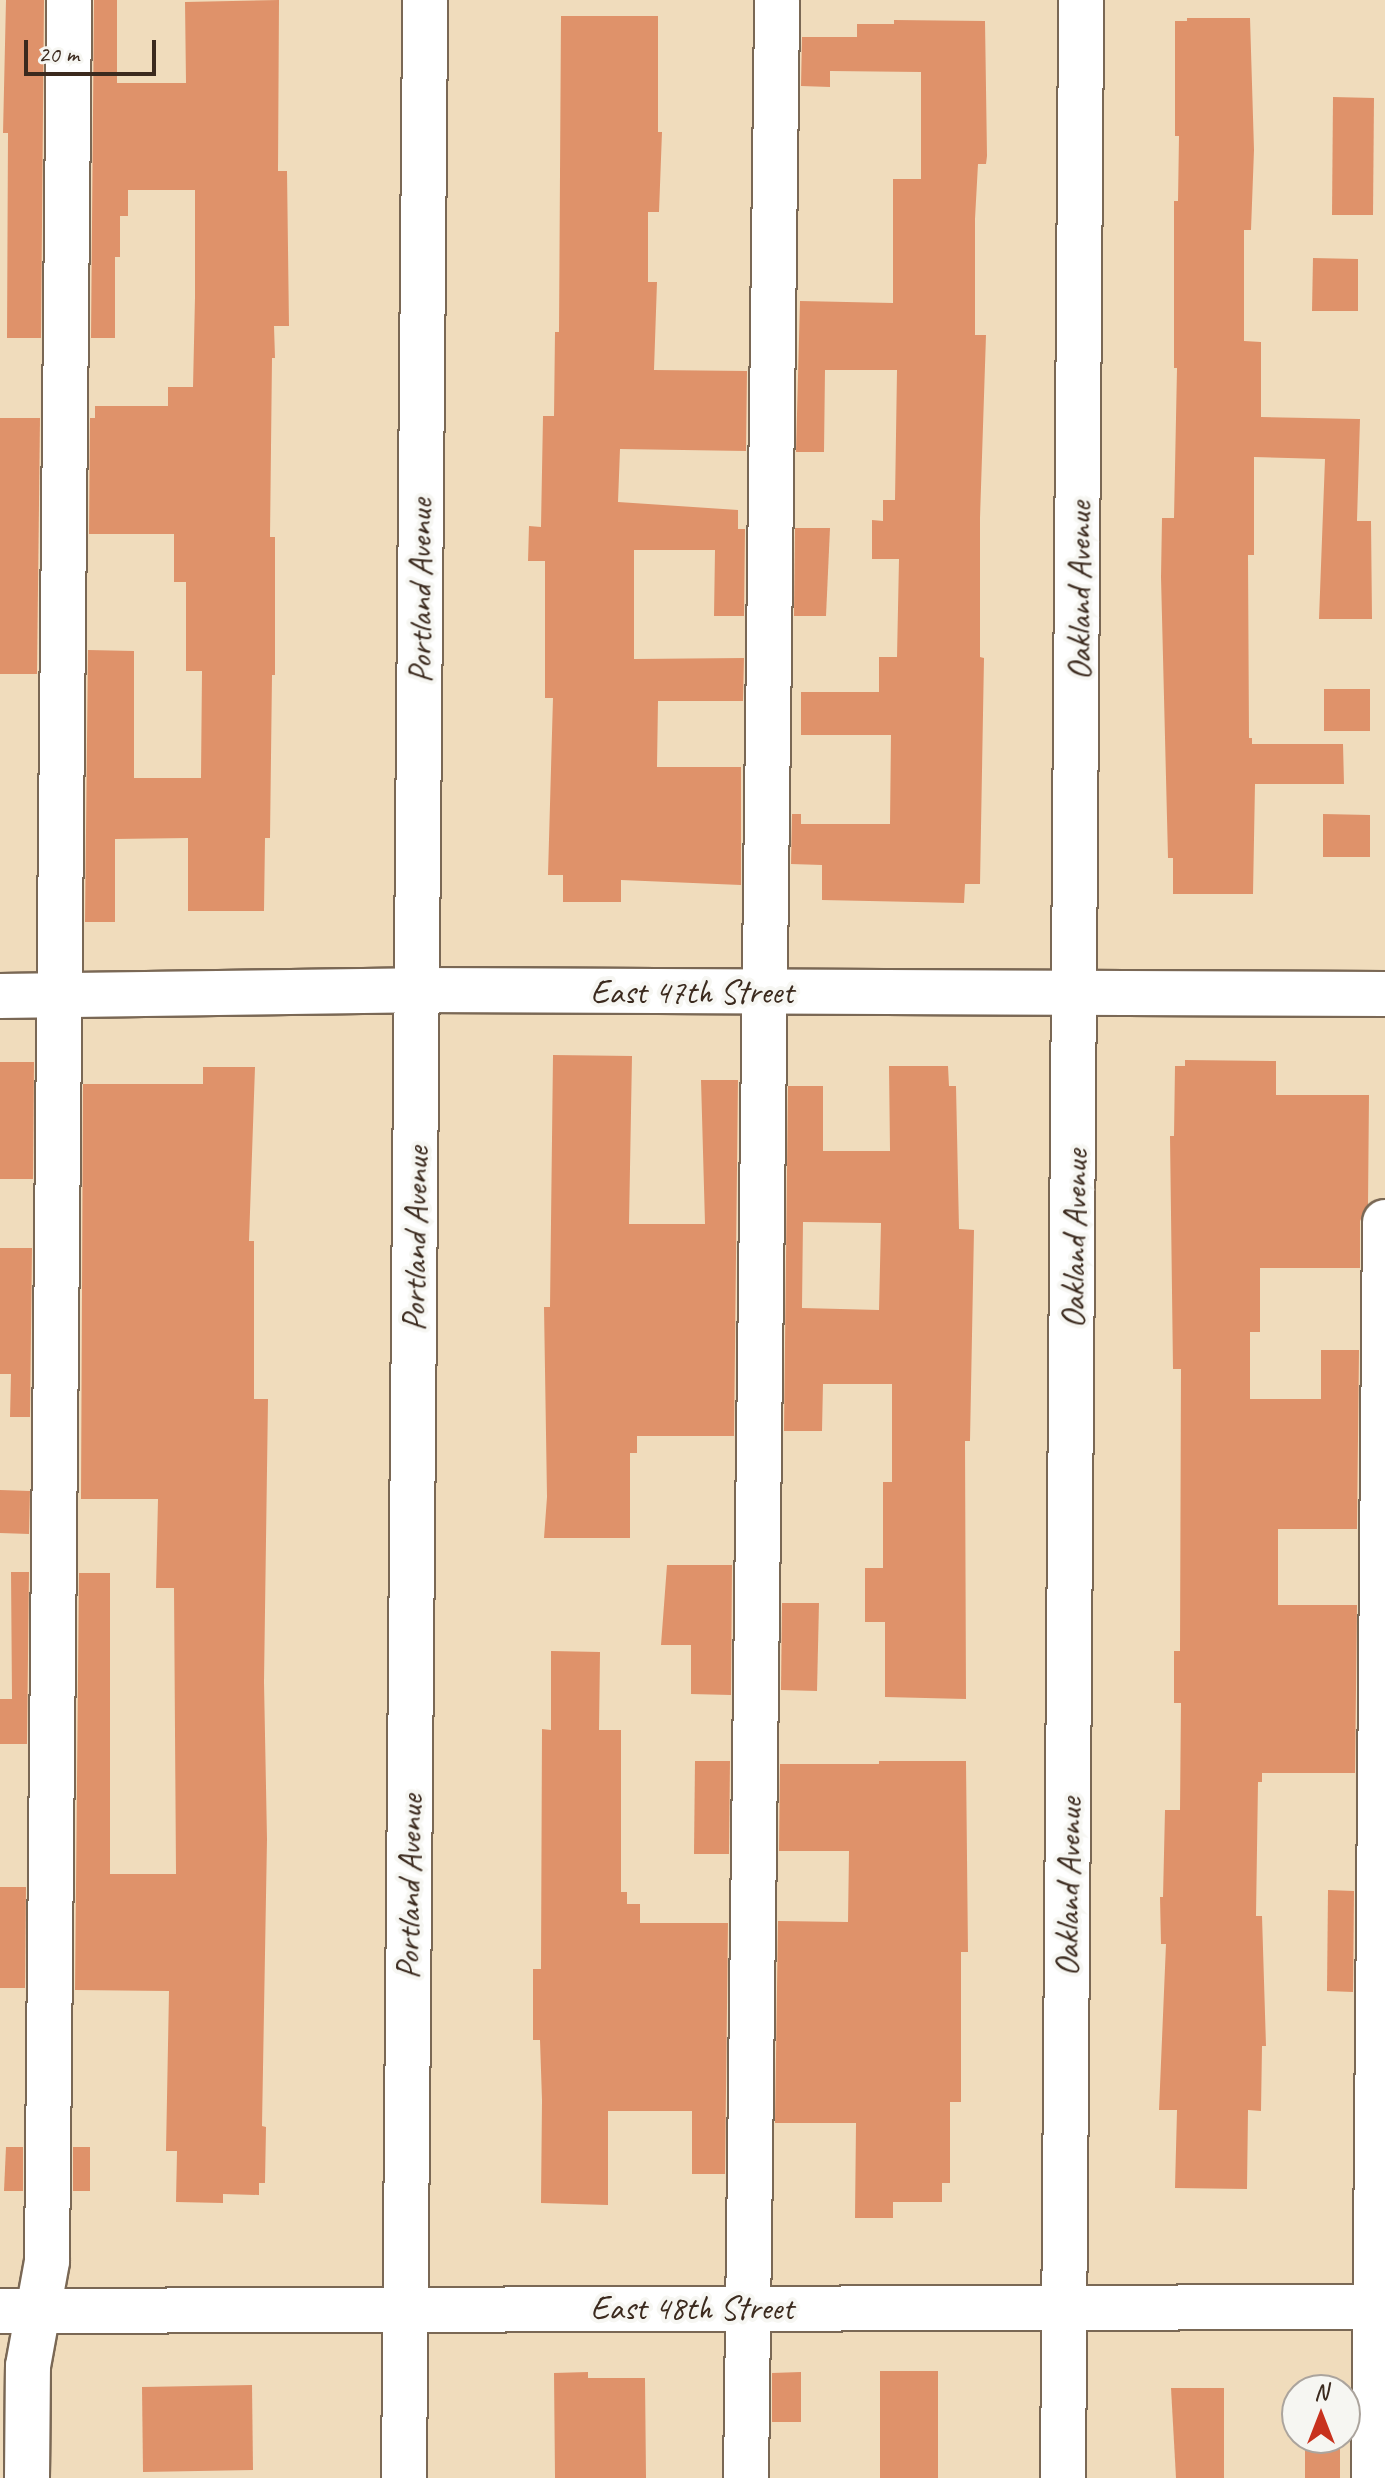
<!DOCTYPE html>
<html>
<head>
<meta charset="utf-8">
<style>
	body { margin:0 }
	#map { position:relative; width:1385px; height:2478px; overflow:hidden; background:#f0dcbc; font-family:Caveat,sans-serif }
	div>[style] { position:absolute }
	.building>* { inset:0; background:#df926a }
	.roads { filter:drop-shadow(2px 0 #7a6855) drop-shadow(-2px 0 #7a6855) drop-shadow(0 2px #7a6855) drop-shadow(0 -2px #7a6855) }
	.minor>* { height:44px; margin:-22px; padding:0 22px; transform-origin:22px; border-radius:22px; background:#fff }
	span { translate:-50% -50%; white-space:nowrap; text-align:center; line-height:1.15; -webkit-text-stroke:8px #f6f6f2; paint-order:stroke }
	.street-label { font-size:34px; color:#3b2a1e }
	.north { position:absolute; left:1281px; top:2374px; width:80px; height:80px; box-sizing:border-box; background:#f6f6f2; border:2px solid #aba49d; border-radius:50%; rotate:0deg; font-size:22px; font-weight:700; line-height:32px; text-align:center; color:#3b2a1e }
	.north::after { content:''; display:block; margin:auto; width:28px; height:36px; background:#c8321e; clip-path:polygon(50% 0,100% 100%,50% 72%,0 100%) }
	.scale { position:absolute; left:24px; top:40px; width:132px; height:36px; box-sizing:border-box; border:4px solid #3b2a1e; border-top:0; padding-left:10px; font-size:24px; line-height:28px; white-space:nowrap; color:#3b2a1e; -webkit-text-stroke:6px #f6f6f2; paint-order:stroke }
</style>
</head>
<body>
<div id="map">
	<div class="building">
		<i style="clip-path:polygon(6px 0,44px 0,41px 338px,7px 338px,8px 133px,3px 133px)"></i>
		<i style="clip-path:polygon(94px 0,117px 0,117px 83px,186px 83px,185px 2px,279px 0,278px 171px,287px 171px,289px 326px,274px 326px,275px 358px,272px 358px,270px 537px,275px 537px,275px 675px,272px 675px,270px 838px,265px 838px,264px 911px,188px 911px,188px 838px,115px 839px,115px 922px,85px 922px,88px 650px,134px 651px,134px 778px,201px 778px,202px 671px,186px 671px,186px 582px,174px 582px,174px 534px,89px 534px,90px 418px,95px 418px,95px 406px,168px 406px,168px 387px,193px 387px,195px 297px,195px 190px,128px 190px,128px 216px,120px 216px,120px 257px,115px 257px,115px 338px,91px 338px)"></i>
		<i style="clip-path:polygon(561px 16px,658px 16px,658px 132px,662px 132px,659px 212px,648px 212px,648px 282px,657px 282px,654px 370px,747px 371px,746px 451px,620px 449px,618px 502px,738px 510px,738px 529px,745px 529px,744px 616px,714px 616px,715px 550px,634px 550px,634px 659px,744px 658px,743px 701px,658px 701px,657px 767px,741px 767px,741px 885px,621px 880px,621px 902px,563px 902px,563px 875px,548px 875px,553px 698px,545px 698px,545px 561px,528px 561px,529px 526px,541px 527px,543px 416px,554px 416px,555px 332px,559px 332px)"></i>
		<i style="clip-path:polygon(1187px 18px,1250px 18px,1254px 150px,1251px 230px,1244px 230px,1244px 341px,1261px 342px,1261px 417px,1360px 419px,1357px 521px,1371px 521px,1372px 619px,1319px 619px,1325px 459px,1254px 457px,1254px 555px,1248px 555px,1249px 738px,1252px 738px,1252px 744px,1343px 744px,1344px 784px,1255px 784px,1253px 894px,1173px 894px,1173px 858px,1168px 858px,1161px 577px,1162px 518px,1174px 518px,1177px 368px,1174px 368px,1174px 201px,1178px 201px,1179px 136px,1175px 136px,1175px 21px,1187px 21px)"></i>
		<i style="clip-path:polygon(894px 20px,985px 21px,987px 156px,986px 164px,978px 164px,975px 219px,975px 335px,986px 335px,980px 518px,980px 657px,984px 658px,980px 884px,965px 884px,964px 903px,822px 900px,822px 865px,791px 864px,792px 814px,801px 814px,801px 824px,890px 824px,891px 735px,801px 735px,801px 692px,879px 692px,879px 657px,897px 657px,899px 559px,872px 559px,872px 520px,883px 521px,883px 500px,895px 500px,897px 370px,825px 370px,824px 452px,796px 452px,800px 301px,893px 303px,893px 179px,921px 179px,921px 72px,830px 71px,830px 87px,801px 86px,802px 37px,857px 37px,857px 24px,894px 24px)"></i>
		<i style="clip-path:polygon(1333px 97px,1374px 98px,1373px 215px,1332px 215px)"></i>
		<i style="clip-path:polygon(1313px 258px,1358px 259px,1358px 311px,1312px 311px)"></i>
		<i style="clip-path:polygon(0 418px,40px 418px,37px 674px,0 674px)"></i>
		<i style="clip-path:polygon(795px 528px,830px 528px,826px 616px,794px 616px)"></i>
		<i style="clip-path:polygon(1324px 689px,1370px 689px,1370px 731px,1324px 731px)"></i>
		<i style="clip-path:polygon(1323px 814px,1370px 815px,1370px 857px,1323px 857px)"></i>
		<i style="clip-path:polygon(553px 1055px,632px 1056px,629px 1224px,705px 1224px,701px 1080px,738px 1080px,734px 1436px,637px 1436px,637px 1453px,630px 1453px,630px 1538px,544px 1538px,547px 1497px,544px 1307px,550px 1307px)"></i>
		<i style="clip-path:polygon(1185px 1060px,1276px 1061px,1276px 1095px,1369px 1095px,1368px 1205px,1360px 1221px,1360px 1268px,1260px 1268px,1260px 1332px,1250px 1332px,1250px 1399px,1321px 1399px,1321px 1350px,1359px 1350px,1357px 1529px,1278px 1529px,1278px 1605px,1357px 1605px,1355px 1773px,1262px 1773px,1262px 1782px,1258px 1782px,1256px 1916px,1262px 1916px,1266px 2046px,1262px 2046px,1261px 2111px,1248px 2110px,1247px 2189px,1175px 2188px,1177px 2110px,1159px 2110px,1166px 1944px,1161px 1944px,1160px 1897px,1163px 1897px,1165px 1810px,1180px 1810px,1181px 1703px,1174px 1703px,1174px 1651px,1180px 1651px,1181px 1369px,1173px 1369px,1170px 1136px,1174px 1136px,1175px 1066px,1185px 1066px)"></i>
		<i style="clip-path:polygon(0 1062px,34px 1062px,33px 1179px,0 1179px)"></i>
		<i style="clip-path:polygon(evenodd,889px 1066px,948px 1066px,949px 1086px,956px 1086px,959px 1229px,974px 1230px,970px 1441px,965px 1441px,966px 1699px,885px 1697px,885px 1622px,865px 1622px,865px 1568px,883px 1568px,883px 1482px,892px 1482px,892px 1384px,823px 1384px,822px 1431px,784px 1431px,788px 1086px,823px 1086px,823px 1151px,890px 1151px,889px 1066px,803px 1222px,881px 1223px,879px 1310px,802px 1308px,803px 1222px)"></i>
		<i style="clip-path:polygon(203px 1067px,255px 1067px,249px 1241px,254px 1241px,254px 1399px,268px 1399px,264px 1682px,267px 1839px,262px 2126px,266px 2127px,265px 2183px,259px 2183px,259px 2195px,223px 2194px,223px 2203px,176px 2202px,177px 2151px,166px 2151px,169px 1991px,75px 1990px,79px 1573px,110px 1573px,110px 1874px,176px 1874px,174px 1588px,156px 1588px,158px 1499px,81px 1499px,83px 1084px,203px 1084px)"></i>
		<i style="clip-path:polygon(0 1248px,32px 1248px,30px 1417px,10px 1417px,11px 1374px,0 1374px)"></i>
		<i style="clip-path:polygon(0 1490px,30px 1491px,29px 1534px,0 1533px)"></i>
		<i style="clip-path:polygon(667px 1565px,732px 1565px,731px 1695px,691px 1694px,691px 1645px,661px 1645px)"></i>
		<i style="clip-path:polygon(11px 1572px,29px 1572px,27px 1744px,0 1744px,0 1699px,12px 1699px)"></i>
		<i style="clip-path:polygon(782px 1603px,819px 1603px,817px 1691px,781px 1690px)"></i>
		<i style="clip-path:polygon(551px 1651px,600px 1652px,599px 1730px,621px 1730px,621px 1892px,627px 1892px,627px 1904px,640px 1904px,640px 1923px,728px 1923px,725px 2174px,692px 2174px,692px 2111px,608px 2111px,608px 2205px,541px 2203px,542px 2100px,540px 2040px,533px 2040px,533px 1969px,541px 1969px,542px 1729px,551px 1730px)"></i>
		<i style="clip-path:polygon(695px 1761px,730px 1761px,729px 1854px,694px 1854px)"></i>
		<i style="clip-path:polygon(879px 1761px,966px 1761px,968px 1952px,961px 1952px,961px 2102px,950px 2102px,950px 2183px,942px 2183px,942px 2202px,893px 2202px,893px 2218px,855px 2218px,856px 2123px,775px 2123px,778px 1921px,848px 1922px,849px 1851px,779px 1851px,780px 1764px,879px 1764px)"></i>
		<i style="clip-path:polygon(0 1887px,26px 1887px,25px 1988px,0 1988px)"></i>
		<i style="clip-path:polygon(1328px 1890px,1354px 1891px,1353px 1992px,1327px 1991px)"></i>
		<i style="clip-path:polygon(6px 2147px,23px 2147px,23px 2191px,4px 2191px)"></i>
		<i style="clip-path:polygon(73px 2147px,90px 2147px,90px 2191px,73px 2191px)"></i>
		<i style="clip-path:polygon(880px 2371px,938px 2371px,938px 2478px,880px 2478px)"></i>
		<i style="clip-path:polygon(588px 2372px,588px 2378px,645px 2378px,646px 2478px,555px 2478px,554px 2373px)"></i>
		<i style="clip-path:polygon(801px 2372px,801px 2422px,772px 2422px,772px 2373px)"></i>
		<i style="clip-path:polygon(252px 2385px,253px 2470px,143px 2472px,142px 2387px)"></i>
		<i style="clip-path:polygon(1171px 2388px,1224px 2388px,1224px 2478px,1176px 2478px)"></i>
		<i style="clip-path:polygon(1305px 2438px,1340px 2438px,1340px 2478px,1305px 2478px)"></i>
	</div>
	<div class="roads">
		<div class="minor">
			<i style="left:0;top:996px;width:417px;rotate:-0.8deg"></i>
			<i style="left:417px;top:990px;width:968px;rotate:0.24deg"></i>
			<i style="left:0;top:2311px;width:1385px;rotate:-0.17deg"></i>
			<i style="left:27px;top:2478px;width:112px;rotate:-89.5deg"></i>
			<i style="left:28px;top:2366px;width:107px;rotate:-79.7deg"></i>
			<i style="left:47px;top:2261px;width:2261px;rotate:-89.44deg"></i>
			<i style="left:404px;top:2478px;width:2478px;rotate:-89.51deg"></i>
			<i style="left:746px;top:2478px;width:2478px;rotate:-89.28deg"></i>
			<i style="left:1063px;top:2478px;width:2478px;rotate:-89.58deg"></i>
			<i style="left:1374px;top:2478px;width:1256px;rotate:-89.5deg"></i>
		</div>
	</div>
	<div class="street-label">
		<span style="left:420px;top:591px;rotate:-90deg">Portland Avenue</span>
		<span style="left:1079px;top:591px;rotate:-90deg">Oakland Avenue</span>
		<span style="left:692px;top:992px">East 47th Street</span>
		<span style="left:415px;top:1239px;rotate:-89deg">Portland Avenue</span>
		<span style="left:1074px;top:1239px;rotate:-89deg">Oakland Avenue</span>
		<span style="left:409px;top:1887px;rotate:-89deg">Portland Avenue</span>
		<span style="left:1068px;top:1887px;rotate:-89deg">Oakland Avenue</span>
		<span style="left:692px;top:2308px">East 48th Street</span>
	</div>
	<div class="north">N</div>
	<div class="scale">20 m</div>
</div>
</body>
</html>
